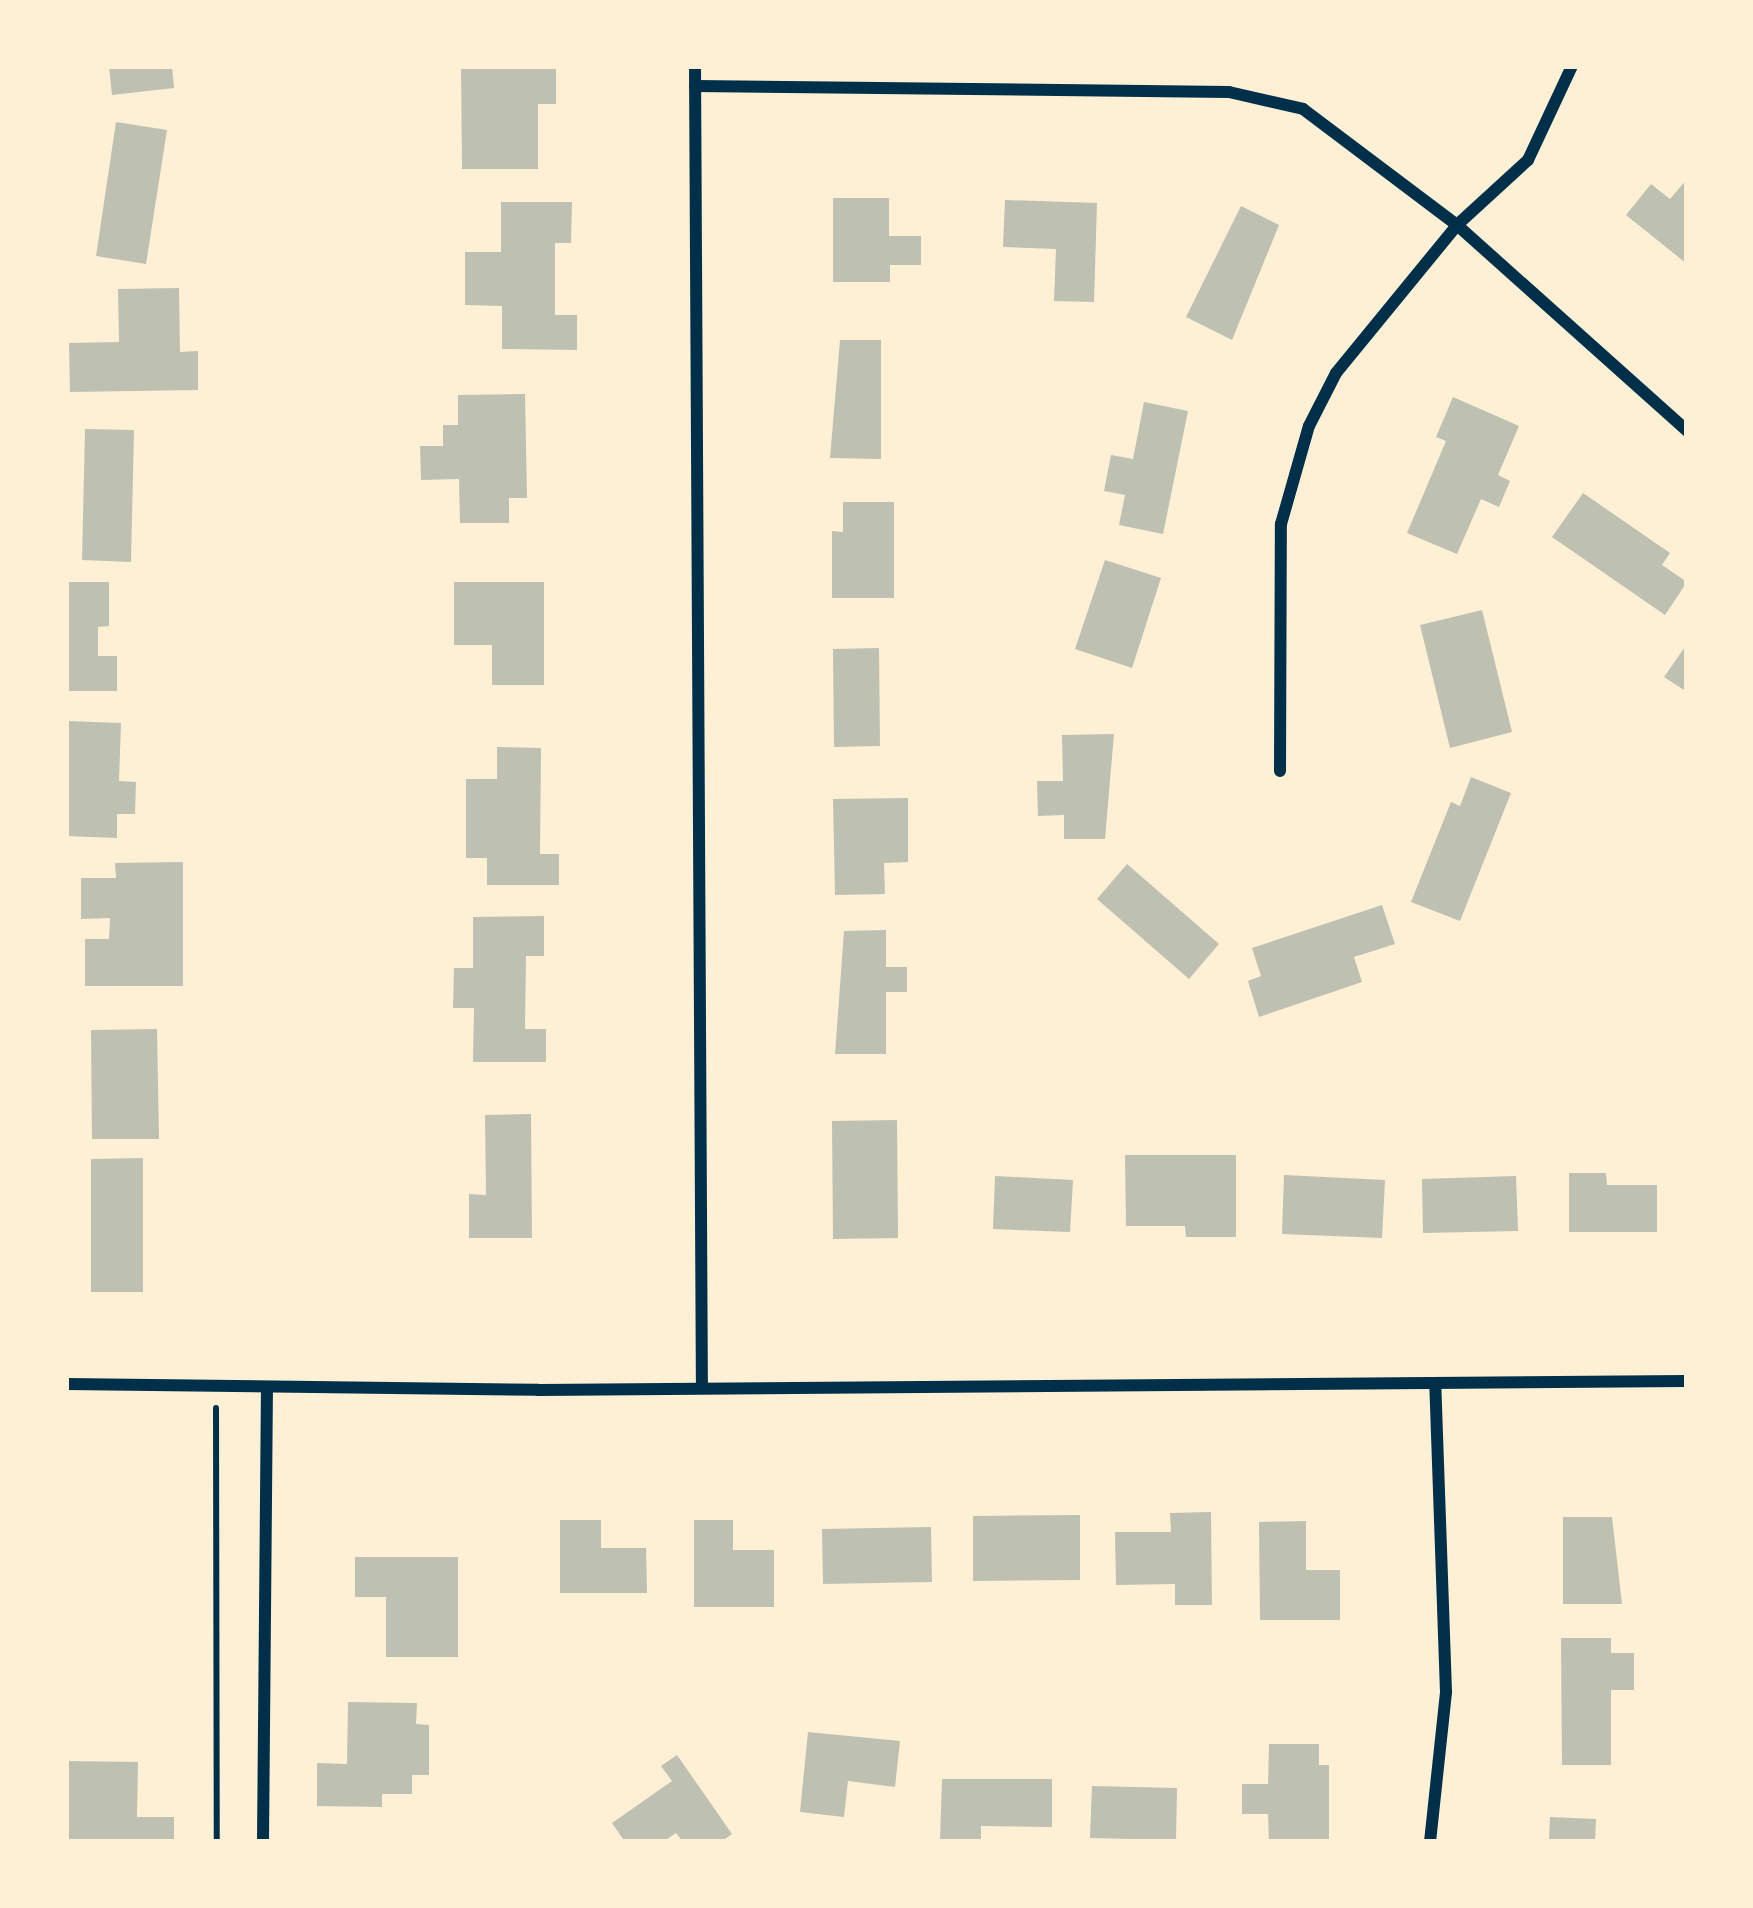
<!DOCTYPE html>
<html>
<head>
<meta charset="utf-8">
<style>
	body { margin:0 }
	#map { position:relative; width:1753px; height:1908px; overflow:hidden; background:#fdf0d5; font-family:"Titillium Web",sans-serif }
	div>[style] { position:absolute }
	.building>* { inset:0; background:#bec0b2 }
	.path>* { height:6px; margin:-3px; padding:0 3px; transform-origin:3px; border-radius:3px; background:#003049 }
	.minor>* { height:12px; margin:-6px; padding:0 6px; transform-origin:6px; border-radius:6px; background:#003049 }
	span { translate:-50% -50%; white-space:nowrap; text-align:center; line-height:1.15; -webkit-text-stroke:12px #fdf0d5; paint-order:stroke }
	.frame { position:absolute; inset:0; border:69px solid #fdf0d5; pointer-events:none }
</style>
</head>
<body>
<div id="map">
	<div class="building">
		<i style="clip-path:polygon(109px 66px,172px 66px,174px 88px,112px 95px)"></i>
		<i style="clip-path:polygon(461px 66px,556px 66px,556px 104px,538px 104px,538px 169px,462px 169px)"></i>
		<i style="clip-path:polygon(116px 122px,167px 130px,146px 264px,96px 256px)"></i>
		<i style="clip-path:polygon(1687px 179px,1687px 264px,1626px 215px,1651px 184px,1670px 199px)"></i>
		<i style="clip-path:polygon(833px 198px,889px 198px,889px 236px,921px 236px,921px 265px,890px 265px,890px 282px,833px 282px)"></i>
		<i style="clip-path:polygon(1005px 200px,1097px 203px,1094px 302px,1054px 301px,1056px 249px,1003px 247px)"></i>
		<i style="clip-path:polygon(501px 202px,572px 202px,571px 243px,555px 243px,555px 315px,577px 315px,577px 350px,502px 349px,502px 306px,465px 305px,465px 252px,501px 252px)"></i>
		<i style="clip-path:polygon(1241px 206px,1279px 225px,1232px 340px,1186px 317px)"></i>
		<i style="clip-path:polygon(179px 288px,180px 352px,198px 351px,198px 390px,70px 392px,69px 343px,119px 342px,118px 289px)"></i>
		<i style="clip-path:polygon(840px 340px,881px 340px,881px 459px,830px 458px)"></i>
		<i style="clip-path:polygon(525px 394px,527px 498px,509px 498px,509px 523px,460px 523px,459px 479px,421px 480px,420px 446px,443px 446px,443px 425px,458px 425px,458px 395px)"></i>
		<i style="clip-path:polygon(1453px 397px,1519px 426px,1498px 475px,1510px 481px,1499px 507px,1481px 499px,1457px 554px,1407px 533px,1446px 441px,1436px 437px)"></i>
		<i style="clip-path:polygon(1144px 402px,1188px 411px,1163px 534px,1119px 525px,1125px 495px,1104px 491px,1111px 455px,1133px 459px)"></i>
		<i style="clip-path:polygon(85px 429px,134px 430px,131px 562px,82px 560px)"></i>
		<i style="clip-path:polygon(1583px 493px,1670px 553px,1662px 565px,1687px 582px,1665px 615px,1552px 537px)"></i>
		<i style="clip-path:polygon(843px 502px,894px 502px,894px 598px,832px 598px,832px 531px,843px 532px)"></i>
		<i style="clip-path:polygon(1105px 560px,1161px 578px,1132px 668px,1075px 649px)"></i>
		<i style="clip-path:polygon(66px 582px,109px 582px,109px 626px,98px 627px,98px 656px,117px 656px,117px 691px,66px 691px)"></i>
		<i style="clip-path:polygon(454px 582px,544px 582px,544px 685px,492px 685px,492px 645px,454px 645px)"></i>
		<i style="clip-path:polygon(1482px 610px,1512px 732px,1450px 748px,1420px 625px)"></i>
		<i style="clip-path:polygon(1687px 644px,1687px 692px,1664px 677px)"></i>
		<i style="clip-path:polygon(879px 648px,880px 746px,834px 747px,833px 649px)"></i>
		<i style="clip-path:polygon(66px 721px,121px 723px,119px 781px,136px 782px,135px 814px,117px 814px,117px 838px,66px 836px)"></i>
		<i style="clip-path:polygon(1114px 734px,1105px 839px,1064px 839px,1064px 815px,1038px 816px,1037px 781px,1063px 781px,1062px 735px)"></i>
		<i style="clip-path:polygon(497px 747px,541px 748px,540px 854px,559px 854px,559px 885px,487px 885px,487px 858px,466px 858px,466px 779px,497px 779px)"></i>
		<i style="clip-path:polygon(1471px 777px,1511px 793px,1460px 921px,1411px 902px,1451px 802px,1460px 806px)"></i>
		<i style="clip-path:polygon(908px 798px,908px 862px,884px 863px,885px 894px,835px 895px,833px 799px)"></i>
		<i style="clip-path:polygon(183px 862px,183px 986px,85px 986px,85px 939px,109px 939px,110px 918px,81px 919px,81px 878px,116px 878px,115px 863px)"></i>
		<i style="clip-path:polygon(1127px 864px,1219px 944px,1189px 979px,1097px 899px)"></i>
		<i style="clip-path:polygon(1382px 905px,1395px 944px,1354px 957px,1362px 982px,1259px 1017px,1248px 981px,1261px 976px,1252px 948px)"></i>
		<i style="clip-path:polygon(544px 916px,544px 956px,526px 956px,525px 1029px,546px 1029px,546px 1062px,473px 1062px,474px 1008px,453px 1008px,454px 968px,473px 968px,473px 917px)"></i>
		<i style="clip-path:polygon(886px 930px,886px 967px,907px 967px,907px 992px,886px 992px,886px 1054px,835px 1054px,844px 931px)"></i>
		<i style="clip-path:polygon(157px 1029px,159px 1139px,92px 1139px,91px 1030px)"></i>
		<i style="clip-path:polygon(531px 1114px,532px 1238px,469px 1238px,469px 1194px,486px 1195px,485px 1115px)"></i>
		<i style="clip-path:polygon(897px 1120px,898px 1238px,833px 1239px,832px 1121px)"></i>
		<i style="clip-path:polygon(1125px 1155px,1236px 1155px,1236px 1237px,1186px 1237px,1185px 1226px,1126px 1226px)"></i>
		<i style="clip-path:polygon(143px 1158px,143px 1292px,91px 1292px,91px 1159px)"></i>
		<i style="clip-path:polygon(1569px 1173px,1606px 1173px,1607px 1185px,1657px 1185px,1657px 1232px,1569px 1232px)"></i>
		<i style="clip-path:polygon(1284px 1175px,1385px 1180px,1382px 1238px,1282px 1234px)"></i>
		<i style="clip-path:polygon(995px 1176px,1073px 1180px,1070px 1232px,993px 1229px)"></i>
		<i style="clip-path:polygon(1516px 1176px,1518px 1231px,1423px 1233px,1422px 1179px)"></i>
		<i style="clip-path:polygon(1211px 1512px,1212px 1605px,1175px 1605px,1175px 1584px,1116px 1585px,1115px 1532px,1171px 1532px,1170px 1513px)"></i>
		<i style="clip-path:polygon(1080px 1515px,1080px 1580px,973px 1581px,973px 1516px)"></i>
		<i style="clip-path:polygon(1563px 1517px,1612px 1517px,1622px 1604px,1563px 1604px)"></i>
		<i style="clip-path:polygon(560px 1520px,601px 1520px,601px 1548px,646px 1548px,647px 1593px,560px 1593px)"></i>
		<i style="clip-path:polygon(694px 1520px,733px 1520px,733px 1550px,774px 1550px,774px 1607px,694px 1607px)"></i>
		<i style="clip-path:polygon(1306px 1521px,1306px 1570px,1340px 1570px,1340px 1620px,1260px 1620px,1259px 1522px)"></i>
		<i style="clip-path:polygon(931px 1527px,932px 1582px,823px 1584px,822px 1529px)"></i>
		<i style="clip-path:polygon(355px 1557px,458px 1557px,458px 1657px,386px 1657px,386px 1597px,355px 1597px)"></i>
		<i style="clip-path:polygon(1561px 1638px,1611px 1638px,1611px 1653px,1634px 1653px,1634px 1690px,1611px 1690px,1611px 1765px,1562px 1765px)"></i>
		<i style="clip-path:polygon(348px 1702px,417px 1703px,416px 1724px,429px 1725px,429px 1775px,412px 1775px,412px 1794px,382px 1794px,382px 1807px,317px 1806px,317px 1763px,347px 1764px)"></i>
		<i style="clip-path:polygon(808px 1732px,900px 1741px,895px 1787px,848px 1781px,844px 1817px,800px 1812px)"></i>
		<i style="clip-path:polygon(1269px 1744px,1319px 1744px,1319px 1765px,1329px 1765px,1329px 1842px,1269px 1842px,1268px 1814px,1242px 1814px,1242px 1784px,1268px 1784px)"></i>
		<i style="clip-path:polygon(677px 1755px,732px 1834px,721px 1842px,683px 1842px,676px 1833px,663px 1842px,625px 1842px,612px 1823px,672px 1781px,661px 1766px)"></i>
		<i style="clip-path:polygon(66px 1761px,138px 1762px,137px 1817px,174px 1817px,174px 1842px,66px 1842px)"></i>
		<i style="clip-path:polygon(942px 1779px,1052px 1779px,1052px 1827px,981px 1826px,981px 1841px,940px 1840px)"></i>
		<i style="clip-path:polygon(1092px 1786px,1177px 1788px,1176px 1840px,1090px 1838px)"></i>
		<i style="clip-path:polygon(1550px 1817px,1596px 1819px,1595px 1842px,1549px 1842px)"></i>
	</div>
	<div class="path">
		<i style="left:216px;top:1408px;width:434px;rotate:89.9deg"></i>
	</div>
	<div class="minor">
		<i style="left:695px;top:66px;width:1322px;rotate:89.7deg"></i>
		<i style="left:695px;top:86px;width:534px;rotate:0.64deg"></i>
		<i style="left:1229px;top:92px;width:76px;rotate:12.9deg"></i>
		<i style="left:1303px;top:109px;width:193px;rotate:37deg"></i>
		<i style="left:1457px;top:225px;width:309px;rotate:41.8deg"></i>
		<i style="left:1280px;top:771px;width:247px;rotate:-89.8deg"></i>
		<i style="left:1281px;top:524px;width:102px;rotate:-74.1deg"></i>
		<i style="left:1309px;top:426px;width:59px;rotate:-63deg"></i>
		<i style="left:1336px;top:373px;width:191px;rotate:-50.7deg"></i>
		<i style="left:1457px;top:225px;width:96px;rotate:-42.5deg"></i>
		<i style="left:1528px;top:160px;width:104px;rotate:-64.9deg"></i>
		<i style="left:66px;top:1384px;width:472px;rotate:0.7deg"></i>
		<i style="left:538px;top:1390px;width:1149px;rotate:-0.45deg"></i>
		<i style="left:263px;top:1842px;width:455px;rotate:-89.5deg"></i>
		<i style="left:1430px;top:1842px;width:151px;rotate:-83.9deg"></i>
		<i style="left:1446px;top:1692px;width:309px;rotate:-92deg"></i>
	</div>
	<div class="frame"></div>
</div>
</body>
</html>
